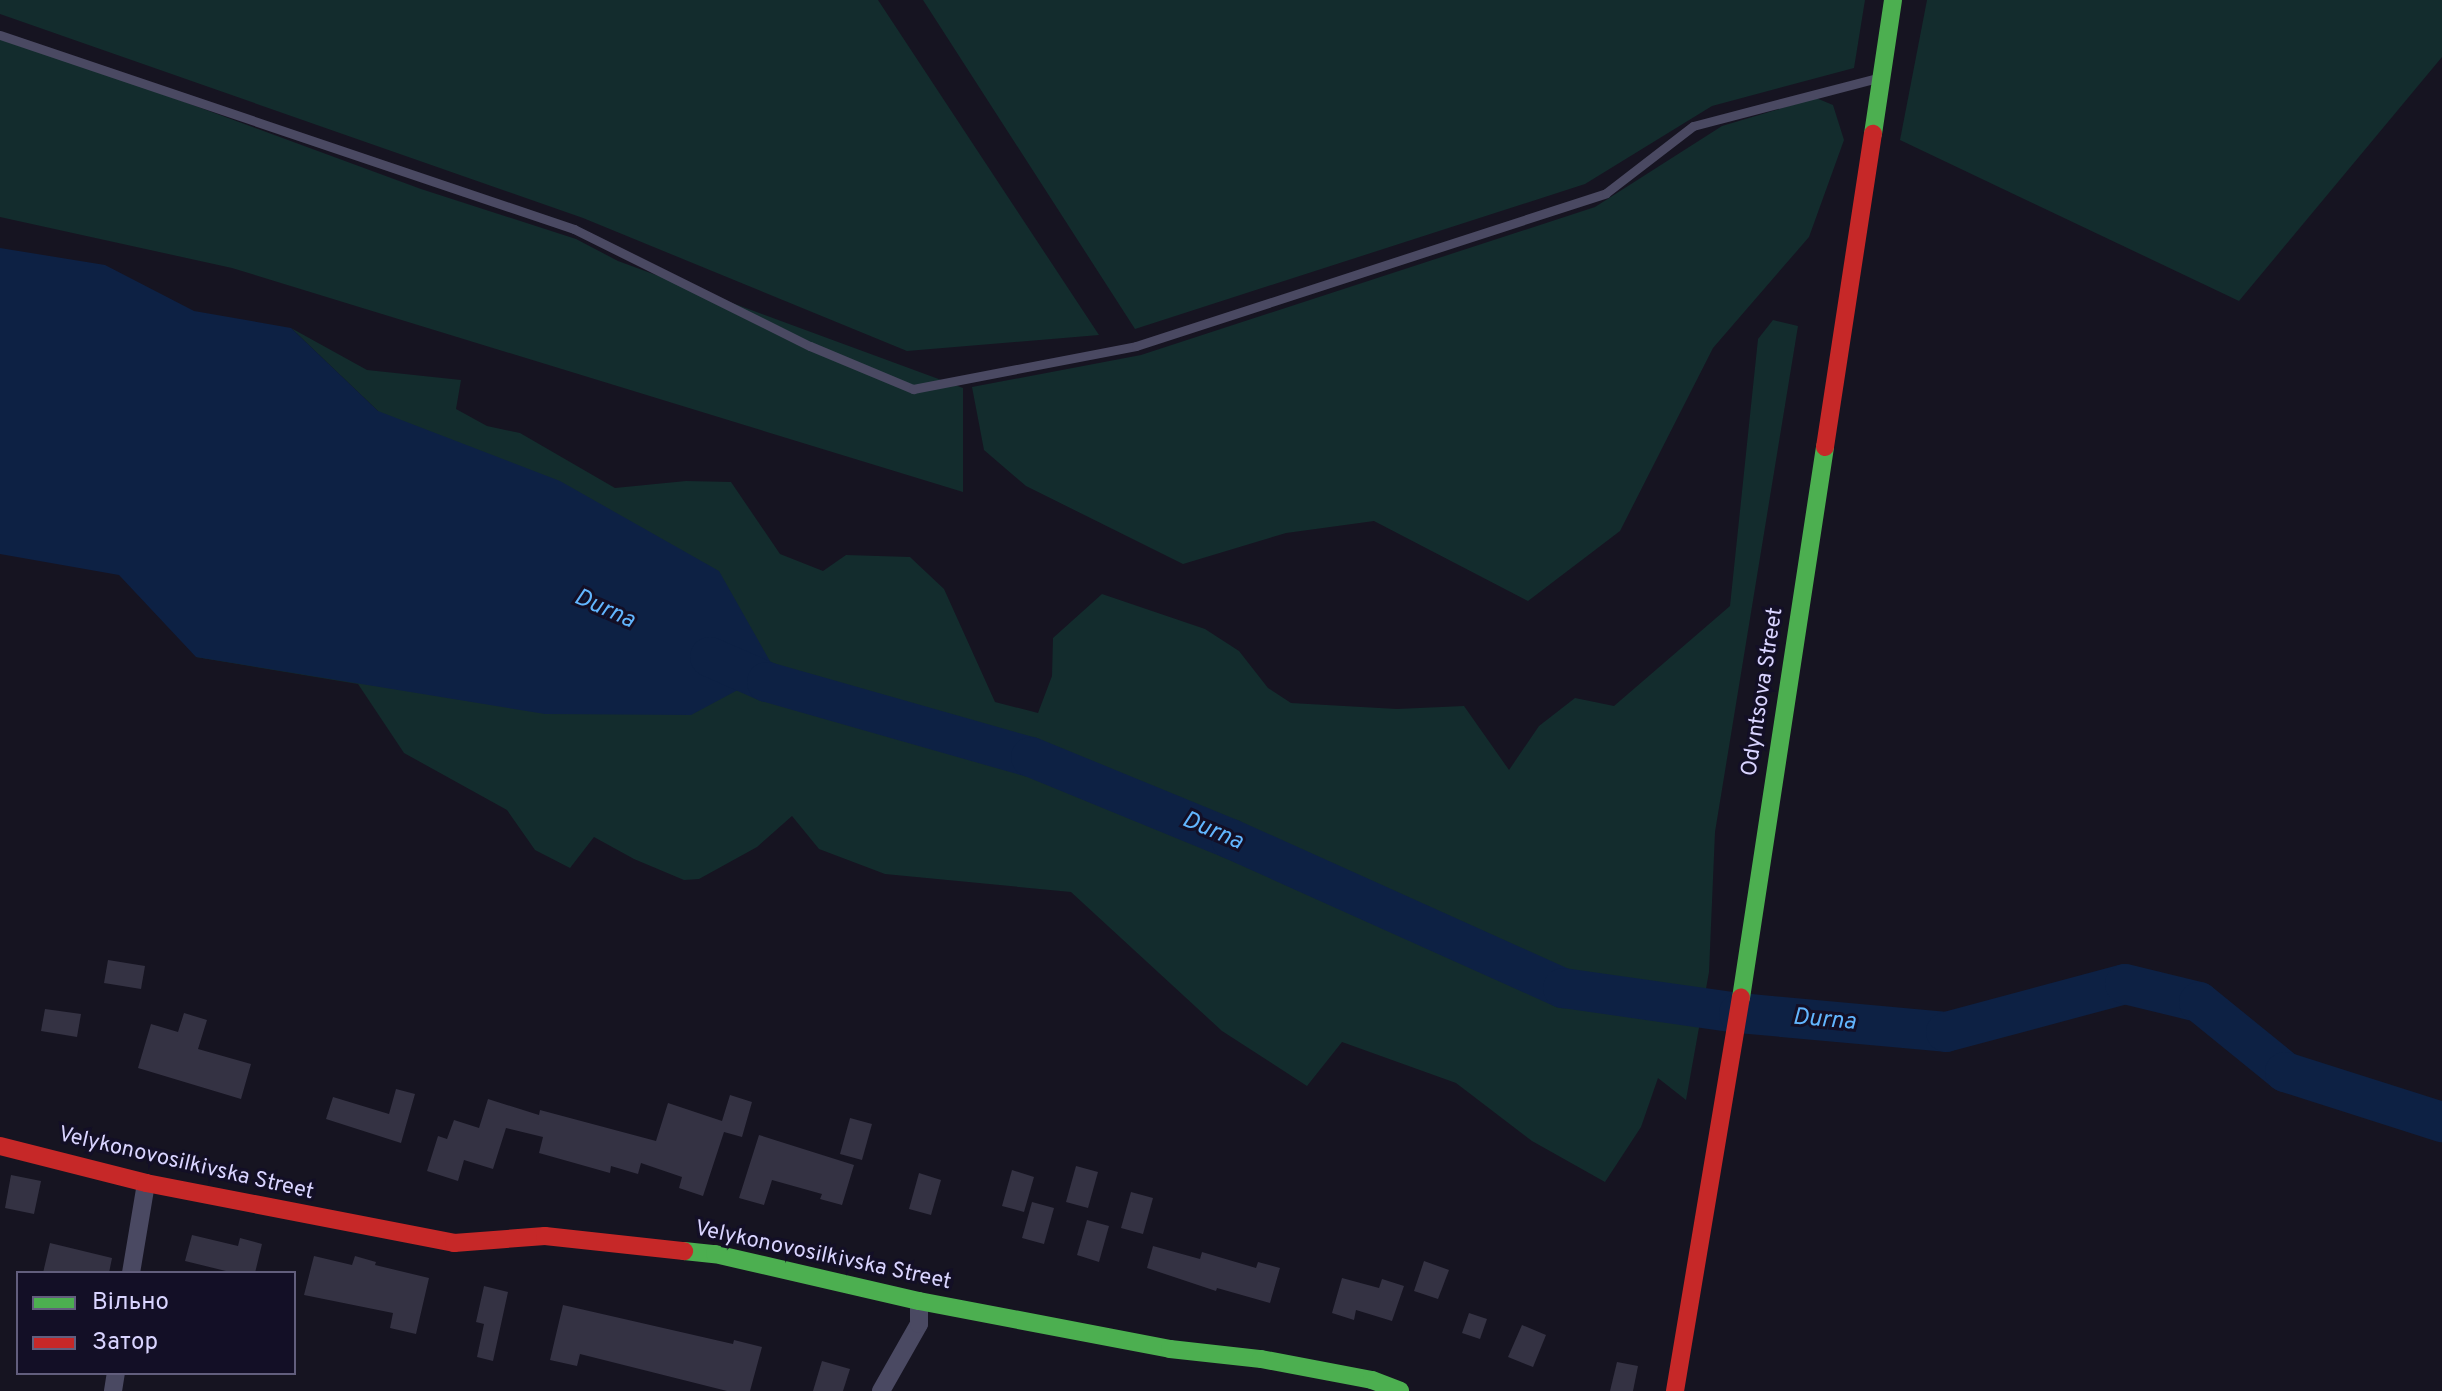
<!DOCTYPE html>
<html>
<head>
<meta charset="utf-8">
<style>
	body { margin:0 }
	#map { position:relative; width:2442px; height:1391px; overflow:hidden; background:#161421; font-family:Overpass,sans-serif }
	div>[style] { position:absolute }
	.green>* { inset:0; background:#132c2d }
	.water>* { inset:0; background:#0d2144 }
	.river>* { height:40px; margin:-20px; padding:0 20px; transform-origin:20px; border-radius:20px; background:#0d2144 }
	.building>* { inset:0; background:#343243 }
	.lane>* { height:9px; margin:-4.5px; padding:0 4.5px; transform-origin:4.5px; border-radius:4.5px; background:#4a4962 }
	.street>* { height:18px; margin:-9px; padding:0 9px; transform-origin:9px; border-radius:9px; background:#4a4962 }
	.fast>* { height:18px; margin:-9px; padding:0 9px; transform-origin:9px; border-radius:9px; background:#4caf50 }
	.jam>* { height:18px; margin:-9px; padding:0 9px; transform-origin:9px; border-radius:9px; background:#c62828 }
	span { translate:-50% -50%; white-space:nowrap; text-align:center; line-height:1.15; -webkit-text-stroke:6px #130f26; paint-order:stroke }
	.street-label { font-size:22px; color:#d9d4ff }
	.water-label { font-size:24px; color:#62b6ff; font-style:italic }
	.legend { position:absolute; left:16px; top:1271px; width:280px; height:104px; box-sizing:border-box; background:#130f26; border:2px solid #625e7d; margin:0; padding:10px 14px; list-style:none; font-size:24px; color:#d9d4ff }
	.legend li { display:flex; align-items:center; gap:16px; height:40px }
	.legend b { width:40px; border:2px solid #625e7d }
</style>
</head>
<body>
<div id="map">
	<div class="green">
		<i style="clip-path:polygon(0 0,878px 0,1099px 335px,907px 351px,583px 218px,0 14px)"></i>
		<i style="clip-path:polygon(923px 0,1865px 0,1854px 68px,1712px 106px,1585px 184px,1135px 329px)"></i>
		<i style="clip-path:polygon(1927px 0,2442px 0,2442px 57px,2239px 301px,1900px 140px)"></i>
		<i style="clip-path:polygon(0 34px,421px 189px,576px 239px,618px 261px,963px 388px,963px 492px,232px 268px,0 217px)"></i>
		<i style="clip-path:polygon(1816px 98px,1833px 105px,1844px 140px,1809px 237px,1713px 348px,1620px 531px,1528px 601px,1374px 521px,1286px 533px,1183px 564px,1026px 486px,984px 450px,972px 387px,1141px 355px,1595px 207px,1722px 126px)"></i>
		<i style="clip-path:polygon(1773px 320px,1798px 326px,1715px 832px,1709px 972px,1686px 1100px,1658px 1078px,1641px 1127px,1605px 1182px,1532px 1141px,1456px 1083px,1342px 1042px,1307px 1086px,1222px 1031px,1071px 892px,885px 874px,819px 849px,792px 816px,757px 847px,699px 879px,684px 880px,634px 859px,594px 837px,570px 868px,535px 850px,507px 810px,404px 753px,358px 684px,196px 657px,378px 411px,291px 328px,367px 370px,461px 380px,456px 409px,487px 426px,520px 433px,615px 488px,686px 481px,731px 482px,780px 554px,823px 571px,846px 555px,910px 557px,944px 589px,995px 702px,1038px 713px,1052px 676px,1053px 638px,1102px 594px,1205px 629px,1239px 651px,1268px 688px,1291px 703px,1397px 709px,1464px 706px,1509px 770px,1539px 726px,1575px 698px,1614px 706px,1730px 606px,1758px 339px)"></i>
	</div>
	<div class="water">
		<i style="clip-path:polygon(0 248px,105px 265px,194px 311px,291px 328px,378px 411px,560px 481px,719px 571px,775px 670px,691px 715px,545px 714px,196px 657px,119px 575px,0 554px)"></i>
	</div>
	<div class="river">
		<i style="left:710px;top:657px;width:62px;rotate:23.7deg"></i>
		<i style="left:767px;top:682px;width:274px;rotate:15.9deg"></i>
		<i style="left:1031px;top:757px;width:216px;rotate:22.3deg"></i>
		<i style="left:1231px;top:839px;width:364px;rotate:24.2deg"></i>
		<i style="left:1563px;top:988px;width:178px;rotate:8.1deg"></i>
		<i style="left:1739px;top:1013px;width:208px;rotate:5.2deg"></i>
		<i style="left:1946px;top:1032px;width:185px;rotate:-15deg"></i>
		<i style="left:2125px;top:984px;width:76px;rotate:13.7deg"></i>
		<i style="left:2199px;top:1002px;width:111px;rotate:39.1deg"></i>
		<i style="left:2285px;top:1072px;width:165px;rotate:17.7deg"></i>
	</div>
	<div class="building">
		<i style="clip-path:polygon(108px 960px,145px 966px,141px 989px,104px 983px)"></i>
		<i style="clip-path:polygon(45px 1009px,81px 1014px,77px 1037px,41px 1031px)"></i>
		<i style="clip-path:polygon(184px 1013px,207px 1020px,198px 1049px,251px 1064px,241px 1099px,138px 1068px,151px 1024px,178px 1032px)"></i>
		<i style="clip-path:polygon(396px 1089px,415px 1094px,401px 1143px,326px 1119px,333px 1097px,389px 1114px)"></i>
		<i style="clip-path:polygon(730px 1095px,752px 1102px,742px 1137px,724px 1132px,703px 1196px,679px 1188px,682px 1177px,641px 1163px,638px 1174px,611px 1166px,610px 1173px,539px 1153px,543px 1137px,506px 1128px,493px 1169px,464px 1160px,458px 1181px,427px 1171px,438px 1136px,447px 1139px,454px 1120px,479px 1128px,488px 1099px,539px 1115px,540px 1110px,656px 1141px,668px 1103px,722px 1121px)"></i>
		<i style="clip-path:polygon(850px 1118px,872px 1124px,862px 1160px,840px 1154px)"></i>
		<i style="clip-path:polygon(759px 1135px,854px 1165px,842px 1205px,820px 1199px,822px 1194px,772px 1180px,764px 1205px,739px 1198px)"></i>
		<i style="clip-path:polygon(1076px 1166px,1098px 1172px,1088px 1208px,1066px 1202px)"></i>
		<i style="clip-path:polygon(1012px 1170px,1034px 1177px,1024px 1212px,1002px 1206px)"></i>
		<i style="clip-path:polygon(919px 1173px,941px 1180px,931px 1215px,909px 1209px)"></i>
		<i style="clip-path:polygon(11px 1175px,41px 1181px,34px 1214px,5px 1208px)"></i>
		<i style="clip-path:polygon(1131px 1192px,1153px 1198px,1143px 1234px,1121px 1228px)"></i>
		<i style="clip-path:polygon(1032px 1202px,1054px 1208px,1044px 1244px,1022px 1238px)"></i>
		<i style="clip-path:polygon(1087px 1220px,1109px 1226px,1099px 1262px,1077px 1255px)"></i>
		<i style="clip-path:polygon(192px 1235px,238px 1246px,240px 1238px,262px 1244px,255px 1273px,234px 1273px,185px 1261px)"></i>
		<i style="clip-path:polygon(50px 1243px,112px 1258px,109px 1273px,43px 1273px)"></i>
		<i style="clip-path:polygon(1153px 1246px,1200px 1259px,1202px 1252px,1256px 1268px,1258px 1262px,1280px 1268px,1270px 1303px,1217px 1288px,1216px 1291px,1147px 1268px)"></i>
		<i style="clip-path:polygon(314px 1256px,352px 1265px,355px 1256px,376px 1262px,375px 1265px,429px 1278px,416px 1334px,390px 1328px,393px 1313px,304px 1295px)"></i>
		<i style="clip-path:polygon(1424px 1261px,1449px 1270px,1438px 1299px,1414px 1291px)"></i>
		<i style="clip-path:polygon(1342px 1278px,1379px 1288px,1382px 1279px,1404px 1286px,1392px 1321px,1356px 1310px,1354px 1320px,1332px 1313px)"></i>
		<i style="clip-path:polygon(484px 1286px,508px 1292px,493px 1361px,477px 1357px,484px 1324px,476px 1322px)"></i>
		<i style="clip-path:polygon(563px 1305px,733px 1344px,734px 1340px,762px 1347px,750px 1391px,727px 1391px,580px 1354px,577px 1366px,550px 1360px)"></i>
		<i style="clip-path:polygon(1469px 1313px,1487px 1319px,1480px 1339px,1462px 1333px)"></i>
		<i style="clip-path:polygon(1522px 1325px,1546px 1335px,1533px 1367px,1508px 1357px)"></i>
		<i style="clip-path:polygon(822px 1361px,850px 1369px,843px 1391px,813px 1391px)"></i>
		<i style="clip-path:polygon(1617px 1362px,1638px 1366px,1633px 1391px,1610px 1391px)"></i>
	</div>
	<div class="lane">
		<i style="left:0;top:35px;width:606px;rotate:18.67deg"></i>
		<i style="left:574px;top:229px;width:263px;rotate:26.4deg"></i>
		<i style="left:810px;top:346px;width:112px;rotate:22.7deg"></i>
		<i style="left:913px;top:389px;width:227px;rotate:-10.9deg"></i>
		<i style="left:1136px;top:346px;width:494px;rotate:-18deg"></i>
		<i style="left:1606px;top:193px;width:110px;rotate:-37.6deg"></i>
		<i style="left:1693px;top:126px;width:190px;rotate:-14.6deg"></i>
	</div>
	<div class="street">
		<i style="left:131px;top:1273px;width:91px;rotate:-80.5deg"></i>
		<i style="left:113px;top:1391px;width:18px;rotate:-81deg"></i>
		<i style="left:881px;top:1391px;width:77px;rotate:-60.4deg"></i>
		<i style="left:919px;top:1324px;width:23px;rotate:-90deg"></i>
	</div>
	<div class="fast">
		<i style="left:1873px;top:134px;width:135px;rotate:-81.5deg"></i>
		<i style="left:1741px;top:998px;width:557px;rotate:-81.33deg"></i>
		<i style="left:684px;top:1251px;width:31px;rotate:6deg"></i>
		<i style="left:715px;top:1254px;width:209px;rotate:13deg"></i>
		<i style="left:919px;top:1301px;width:256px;rotate:10.8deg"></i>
		<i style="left:1170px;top:1349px;width:92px;rotate:6.3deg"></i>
		<i style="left:1261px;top:1359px;width:113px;rotate:10.7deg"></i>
		<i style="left:1372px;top:1380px;width:30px;rotate:21deg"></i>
	</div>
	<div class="jam">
		<i style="left:1825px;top:447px;width:317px;rotate:-81.3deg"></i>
		<i style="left:0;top:1146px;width:151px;rotate:14.2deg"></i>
		<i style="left:146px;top:1183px;width:314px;rotate:11deg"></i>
		<i style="left:454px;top:1243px;width:91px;rotate:-4.4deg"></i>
		<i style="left:545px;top:1236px;width:140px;rotate:6.2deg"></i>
		<i style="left:1675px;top:1391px;width:399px;rotate:-80.5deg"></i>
	</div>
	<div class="street-label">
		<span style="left:1763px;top:692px;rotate:-81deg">Odyntsova Street</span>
		<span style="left:186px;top:1164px;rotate:13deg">Velykonovosilkivska Street</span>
		<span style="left:823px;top:1256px;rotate:12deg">Velykonovosilkivska Street</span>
	</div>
	<div class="water-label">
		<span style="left:604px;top:610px;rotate:24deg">Durna</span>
		<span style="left:1212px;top:832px;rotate:23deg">Durna</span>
		<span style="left:1824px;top:1021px;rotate:5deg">Durna</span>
	</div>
	<ul class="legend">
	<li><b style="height:10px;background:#4caf50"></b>Вільно</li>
	<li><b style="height:10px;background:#c62828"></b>Затор</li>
	</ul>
</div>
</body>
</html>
